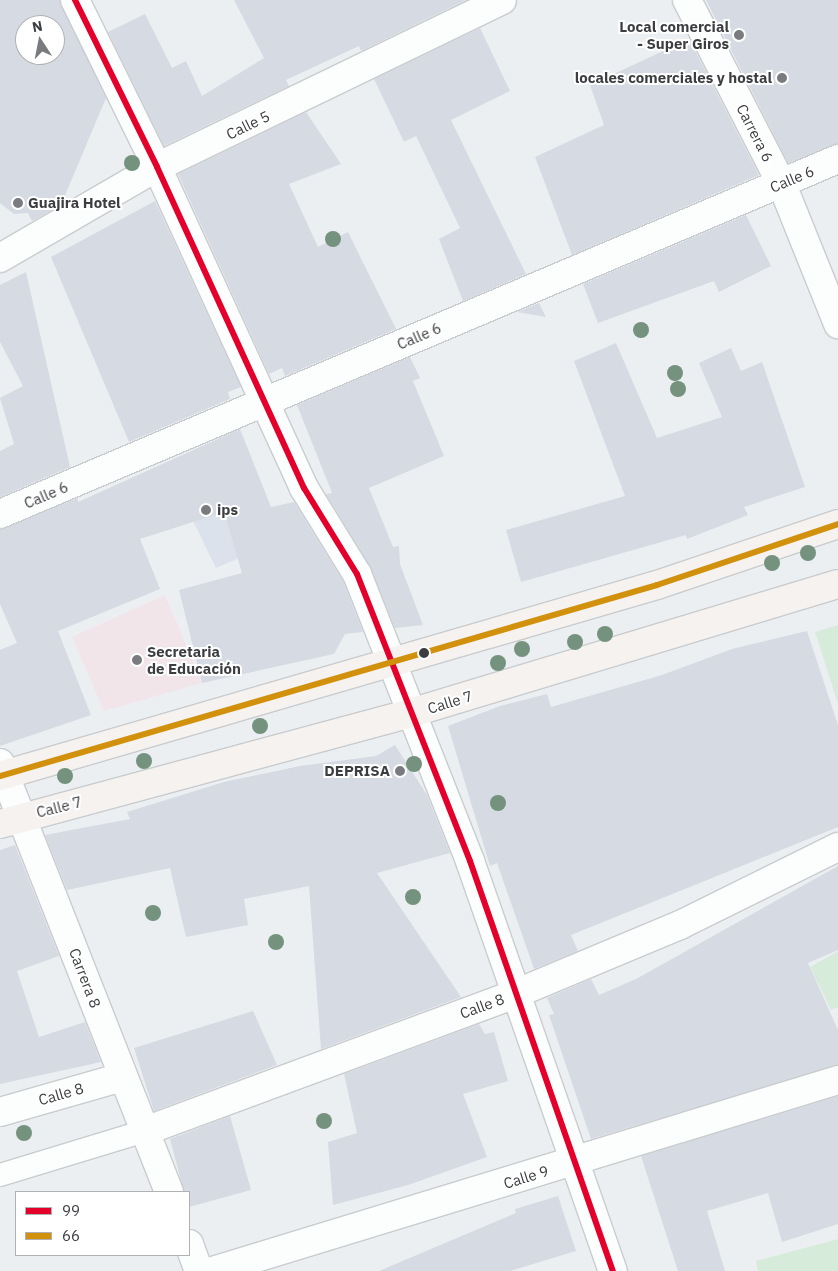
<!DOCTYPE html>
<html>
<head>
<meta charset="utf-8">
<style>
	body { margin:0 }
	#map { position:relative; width:838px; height:1271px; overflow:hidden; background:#eceff2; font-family:"IBM Plex Sans",sans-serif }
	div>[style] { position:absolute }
	.built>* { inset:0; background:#dce2eb }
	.education>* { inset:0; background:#f1e5ea }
	.green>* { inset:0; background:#d7ebdb }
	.building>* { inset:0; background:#d5dae3 }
	.roads { filter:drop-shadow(1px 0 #c9ccce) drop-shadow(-1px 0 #c9ccce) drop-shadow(0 1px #c9ccce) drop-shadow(0 -1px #c9ccce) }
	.lane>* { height:22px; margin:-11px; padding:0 11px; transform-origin:11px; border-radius:11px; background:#fcfdfd }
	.street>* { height:28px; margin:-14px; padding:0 14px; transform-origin:14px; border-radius:14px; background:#fcfdfd }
	.secondary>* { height:28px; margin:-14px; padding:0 14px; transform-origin:14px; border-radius:14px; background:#f5f2f0 }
	.bus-1>* { height:6px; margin:-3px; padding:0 3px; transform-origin:3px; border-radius:3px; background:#e4002b }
	.bus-2>* { height:6px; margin:-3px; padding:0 3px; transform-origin:3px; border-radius:3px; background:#d1910d }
	.trees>* { width:16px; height:16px; margin:-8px; border-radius:50%; background:#74927d }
	.dots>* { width:14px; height:14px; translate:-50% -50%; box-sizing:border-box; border:2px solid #fff; border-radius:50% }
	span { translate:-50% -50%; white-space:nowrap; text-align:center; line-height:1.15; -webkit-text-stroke:4px #fff; paint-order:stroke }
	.poi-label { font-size:15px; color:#3b3d40; font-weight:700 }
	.right { translate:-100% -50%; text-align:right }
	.left { translate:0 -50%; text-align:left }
	.street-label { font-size:15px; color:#3b3d40 }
	.legend { position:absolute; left:15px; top:1191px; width:175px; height:65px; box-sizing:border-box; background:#fff; border:1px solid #b1b1b3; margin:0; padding:6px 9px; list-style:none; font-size:15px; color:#3b3d40 }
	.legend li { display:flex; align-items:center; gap:10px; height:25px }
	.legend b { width:25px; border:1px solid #b1b1b3 }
	.north { position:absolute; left:15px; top:15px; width:50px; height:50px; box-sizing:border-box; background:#fff; border:1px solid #b1b1b3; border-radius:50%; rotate:349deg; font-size:14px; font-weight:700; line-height:20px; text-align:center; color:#3b3d40 }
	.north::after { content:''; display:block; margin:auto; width:18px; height:22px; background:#797b7e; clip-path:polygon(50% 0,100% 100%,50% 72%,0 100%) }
</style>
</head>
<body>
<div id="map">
	<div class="built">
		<i style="clip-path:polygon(198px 451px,244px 556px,216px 568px,165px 464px)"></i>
	</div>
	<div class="education">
		<i style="clip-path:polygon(165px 595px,202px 683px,104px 711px,72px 637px)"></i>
	</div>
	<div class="green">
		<i style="clip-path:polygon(838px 625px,838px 704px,815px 632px)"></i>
		<i style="clip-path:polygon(838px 951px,838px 1007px,831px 1010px,810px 967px)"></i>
		<i style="clip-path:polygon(838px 1239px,838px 1271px,758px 1271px,756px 1261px)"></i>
	</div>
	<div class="building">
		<i style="clip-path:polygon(evenodd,0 0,60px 0,106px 98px,61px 205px,32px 221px,28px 213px,14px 214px,0 203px,0 0,25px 25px,55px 25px,55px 55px,25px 55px,25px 25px)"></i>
		<i style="clip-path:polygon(234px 0,466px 0,361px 51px,359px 46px,286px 80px,289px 86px,164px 146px,108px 32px,145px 14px,172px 68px,186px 61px,202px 96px,264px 58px)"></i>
		<i style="clip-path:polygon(706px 0,838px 0,838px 144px,788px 163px)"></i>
		<i style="clip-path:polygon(480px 28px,510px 91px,451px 120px,526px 274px,463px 301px,439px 239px,460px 228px,416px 136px,404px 142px,374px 79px)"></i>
		<i style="clip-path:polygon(689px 39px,759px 175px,572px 255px,535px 157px,604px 125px,590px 85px)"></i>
		<i style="clip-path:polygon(306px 112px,341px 164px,289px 184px,318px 247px,348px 232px,396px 329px,285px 376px,282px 368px,269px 374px,178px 174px)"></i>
		<i style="clip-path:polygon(155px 201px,241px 387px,228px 392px,230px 399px,129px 442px,51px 257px)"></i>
		<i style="clip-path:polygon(746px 215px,771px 266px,719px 292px,714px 281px,598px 323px,583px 284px)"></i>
		<i style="clip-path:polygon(26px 272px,70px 467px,0 497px,0 451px,14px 444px,0 398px,23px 386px,0 342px,0 285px)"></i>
		<i style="clip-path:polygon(539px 303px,546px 317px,517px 312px)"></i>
		<i style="clip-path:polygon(616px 343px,657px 438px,722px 417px,699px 363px,731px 348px,741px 371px,762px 362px,805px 487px,744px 507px,748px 515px,687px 539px,686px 535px,521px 582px,506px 530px,625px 496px,574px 361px)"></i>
		<i style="clip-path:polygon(410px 357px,420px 378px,413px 381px,444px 456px,369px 488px,393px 547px,399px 546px,400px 564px,423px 625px,395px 628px,370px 566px,326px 494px,332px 493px,297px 405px)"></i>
		<i style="clip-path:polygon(240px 429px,271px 507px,294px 502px,343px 581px,363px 632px,345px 634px,334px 654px,202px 683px,179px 590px,242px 573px,224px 512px,140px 539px,160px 589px,58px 631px,91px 715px,0 746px,0 650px,17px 643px,0 604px,0 529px,78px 498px,78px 502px)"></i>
		<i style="clip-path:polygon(807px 631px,838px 725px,838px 827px,571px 935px,578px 951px,534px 969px,497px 863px,490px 866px,448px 726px,500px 706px,547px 694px,551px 707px,662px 675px,732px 649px)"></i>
		<i style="clip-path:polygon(395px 745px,427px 795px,450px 853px,377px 873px,461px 997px,321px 1049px,309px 886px,244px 899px,248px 925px,186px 937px,170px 868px,67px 890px,45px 835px,130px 819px,127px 812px,224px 782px,300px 766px,376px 756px)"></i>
		<i style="clip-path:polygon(15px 845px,59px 956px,17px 971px,39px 1037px,85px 1022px,101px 1062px,0 1084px,0 850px)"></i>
		<i style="clip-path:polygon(838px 866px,838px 950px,808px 963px,838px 1030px,838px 1065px,591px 1139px,549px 1015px,554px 1014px,547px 998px,591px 979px,599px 995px,636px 979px)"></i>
		<i style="clip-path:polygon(253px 1011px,277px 1065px,154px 1111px,134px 1048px)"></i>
		<i style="clip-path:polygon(479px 1024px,485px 1034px,494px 1032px,508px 1081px,463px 1094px,487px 1157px,408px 1185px,333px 1205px,328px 1142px,357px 1133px,344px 1074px)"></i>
		<i style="clip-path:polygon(838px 1096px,838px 1224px,782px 1242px,768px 1193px,707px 1211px,725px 1271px,678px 1271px,641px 1156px)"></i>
		<i style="clip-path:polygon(230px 1116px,251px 1190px,189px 1207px,189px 1192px,184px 1192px,170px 1139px)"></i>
		<i style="clip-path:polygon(558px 1196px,576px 1251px,510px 1271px,379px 1271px,516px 1213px,515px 1209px)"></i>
	</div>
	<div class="roads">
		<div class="lane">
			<i style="left:0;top:1175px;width:152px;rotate:-16.9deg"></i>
		</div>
		<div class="street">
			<i style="left:75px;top:0;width:186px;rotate:63.8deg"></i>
			<i style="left:157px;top:167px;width:353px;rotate:65.4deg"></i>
			<i style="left:304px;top:488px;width:101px;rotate:58.4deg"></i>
			<i style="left:357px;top:574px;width:308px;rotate:68.5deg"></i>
			<i style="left:470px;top:861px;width:434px;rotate:70.8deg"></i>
			<i style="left:687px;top:0;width:210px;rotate:62.8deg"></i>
			<i style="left:783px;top:187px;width:148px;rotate:68.1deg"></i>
			<i style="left:0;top:258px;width:181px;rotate:-30.1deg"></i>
			<i style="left:157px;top:167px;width:383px;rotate:-25.8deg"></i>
			<i style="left:0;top:514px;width:910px;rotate:-22.96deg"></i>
			<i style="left:0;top:763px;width:461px;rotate:68.5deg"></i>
			<i style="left:0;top:1112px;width:127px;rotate:-16deg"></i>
			<i style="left:145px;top:1131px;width:395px;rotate:-20.3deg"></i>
			<i style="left:515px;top:994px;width:179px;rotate:-22.7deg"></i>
			<i style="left:680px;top:925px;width:176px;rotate:-26.3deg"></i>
			<i style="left:189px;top:1244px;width:29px;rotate:70deg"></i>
			<i style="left:213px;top:1271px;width:654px;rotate:-16.99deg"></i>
		</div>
		<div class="secondary">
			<i style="left:0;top:776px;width:684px;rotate:-16.21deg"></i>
			<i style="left:657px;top:585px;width:191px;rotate:-18.6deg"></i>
			<i style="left:0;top:824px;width:429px;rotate:-15.1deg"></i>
			<i style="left:414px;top:712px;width:443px;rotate:-16.8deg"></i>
		</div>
	</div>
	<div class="bus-1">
		<i style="left:75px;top:0;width:186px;rotate:63.8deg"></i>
		<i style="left:157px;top:167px;width:353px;rotate:65.4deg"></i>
		<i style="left:304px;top:488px;width:101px;rotate:58.4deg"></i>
		<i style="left:357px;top:574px;width:308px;rotate:68.5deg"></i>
		<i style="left:470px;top:861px;width:434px;rotate:70.8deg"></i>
	</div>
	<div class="bus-2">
		<i style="left:0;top:776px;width:684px;rotate:-16.21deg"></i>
		<i style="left:657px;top:585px;width:191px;rotate:-18.6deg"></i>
	</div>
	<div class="trees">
		<i style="left:132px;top:163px"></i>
		<i style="left:333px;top:239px"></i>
		<i style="left:641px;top:330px"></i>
		<i style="left:675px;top:373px"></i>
		<i style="left:678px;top:389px"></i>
		<i style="left:808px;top:553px"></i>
		<i style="left:772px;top:563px"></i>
		<i style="left:605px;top:634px"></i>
		<i style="left:575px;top:642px"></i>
		<i style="left:522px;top:649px"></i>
		<i style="left:498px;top:663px"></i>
		<i style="left:260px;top:726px"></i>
		<i style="left:144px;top:761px"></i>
		<i style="left:414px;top:764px"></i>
		<i style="left:65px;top:776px"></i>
		<i style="left:498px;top:803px"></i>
		<i style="left:413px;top:897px"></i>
		<i style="left:153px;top:913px"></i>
		<i style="left:276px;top:942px"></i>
		<i style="left:324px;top:1121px"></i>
		<i style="left:24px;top:1133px"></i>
	</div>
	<div class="dots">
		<i style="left:739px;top:35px;background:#797b7e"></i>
		<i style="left:782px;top:78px;background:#797b7e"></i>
		<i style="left:18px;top:203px;background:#797b7e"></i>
		<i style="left:206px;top:510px;background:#797b7e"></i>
		<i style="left:424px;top:653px;background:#3b3d40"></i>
		<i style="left:137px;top:660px;background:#797b7e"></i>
		<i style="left:400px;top:771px;background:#797b7e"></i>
	</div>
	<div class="poi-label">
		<span class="right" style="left:729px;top:35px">Local comercial<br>- Super Giros</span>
		<span class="right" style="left:772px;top:78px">locales comerciales y hostal</span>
		<span class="left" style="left:28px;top:203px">Guajira Hotel</span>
		<span class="left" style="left:217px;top:510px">ips</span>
		<span class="left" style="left:147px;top:660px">Secretaria<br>de Educación</span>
		<span class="right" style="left:390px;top:771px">DEPRISA</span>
	</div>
	<div class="street-label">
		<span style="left:248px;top:125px;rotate:-26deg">Calle 5</span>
		<span style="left:755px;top:133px;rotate:63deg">Carrera 6</span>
		<span style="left:792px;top:179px;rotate:-23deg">Calle 6</span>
		<span style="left:419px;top:336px;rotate:-23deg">Calle 6</span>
		<span style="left:46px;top:495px;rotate:-23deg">Calle 6</span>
		<span style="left:450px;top:702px;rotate:-17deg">Calle 7</span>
		<span style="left:59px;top:807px;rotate:-14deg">Calle 7</span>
		<span style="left:85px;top:978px;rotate:69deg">Carrera 8</span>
		<span style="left:482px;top:1006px;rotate:-20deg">Calle 8</span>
		<span style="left:61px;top:1094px;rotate:-16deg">Calle 8</span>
		<span style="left:526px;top:1177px;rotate:-17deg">Calle 9</span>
	</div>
	<ul class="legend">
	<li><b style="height:6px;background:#e4002b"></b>99</li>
	<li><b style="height:6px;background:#d1910d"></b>66</li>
	</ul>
	<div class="north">N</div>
</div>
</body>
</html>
